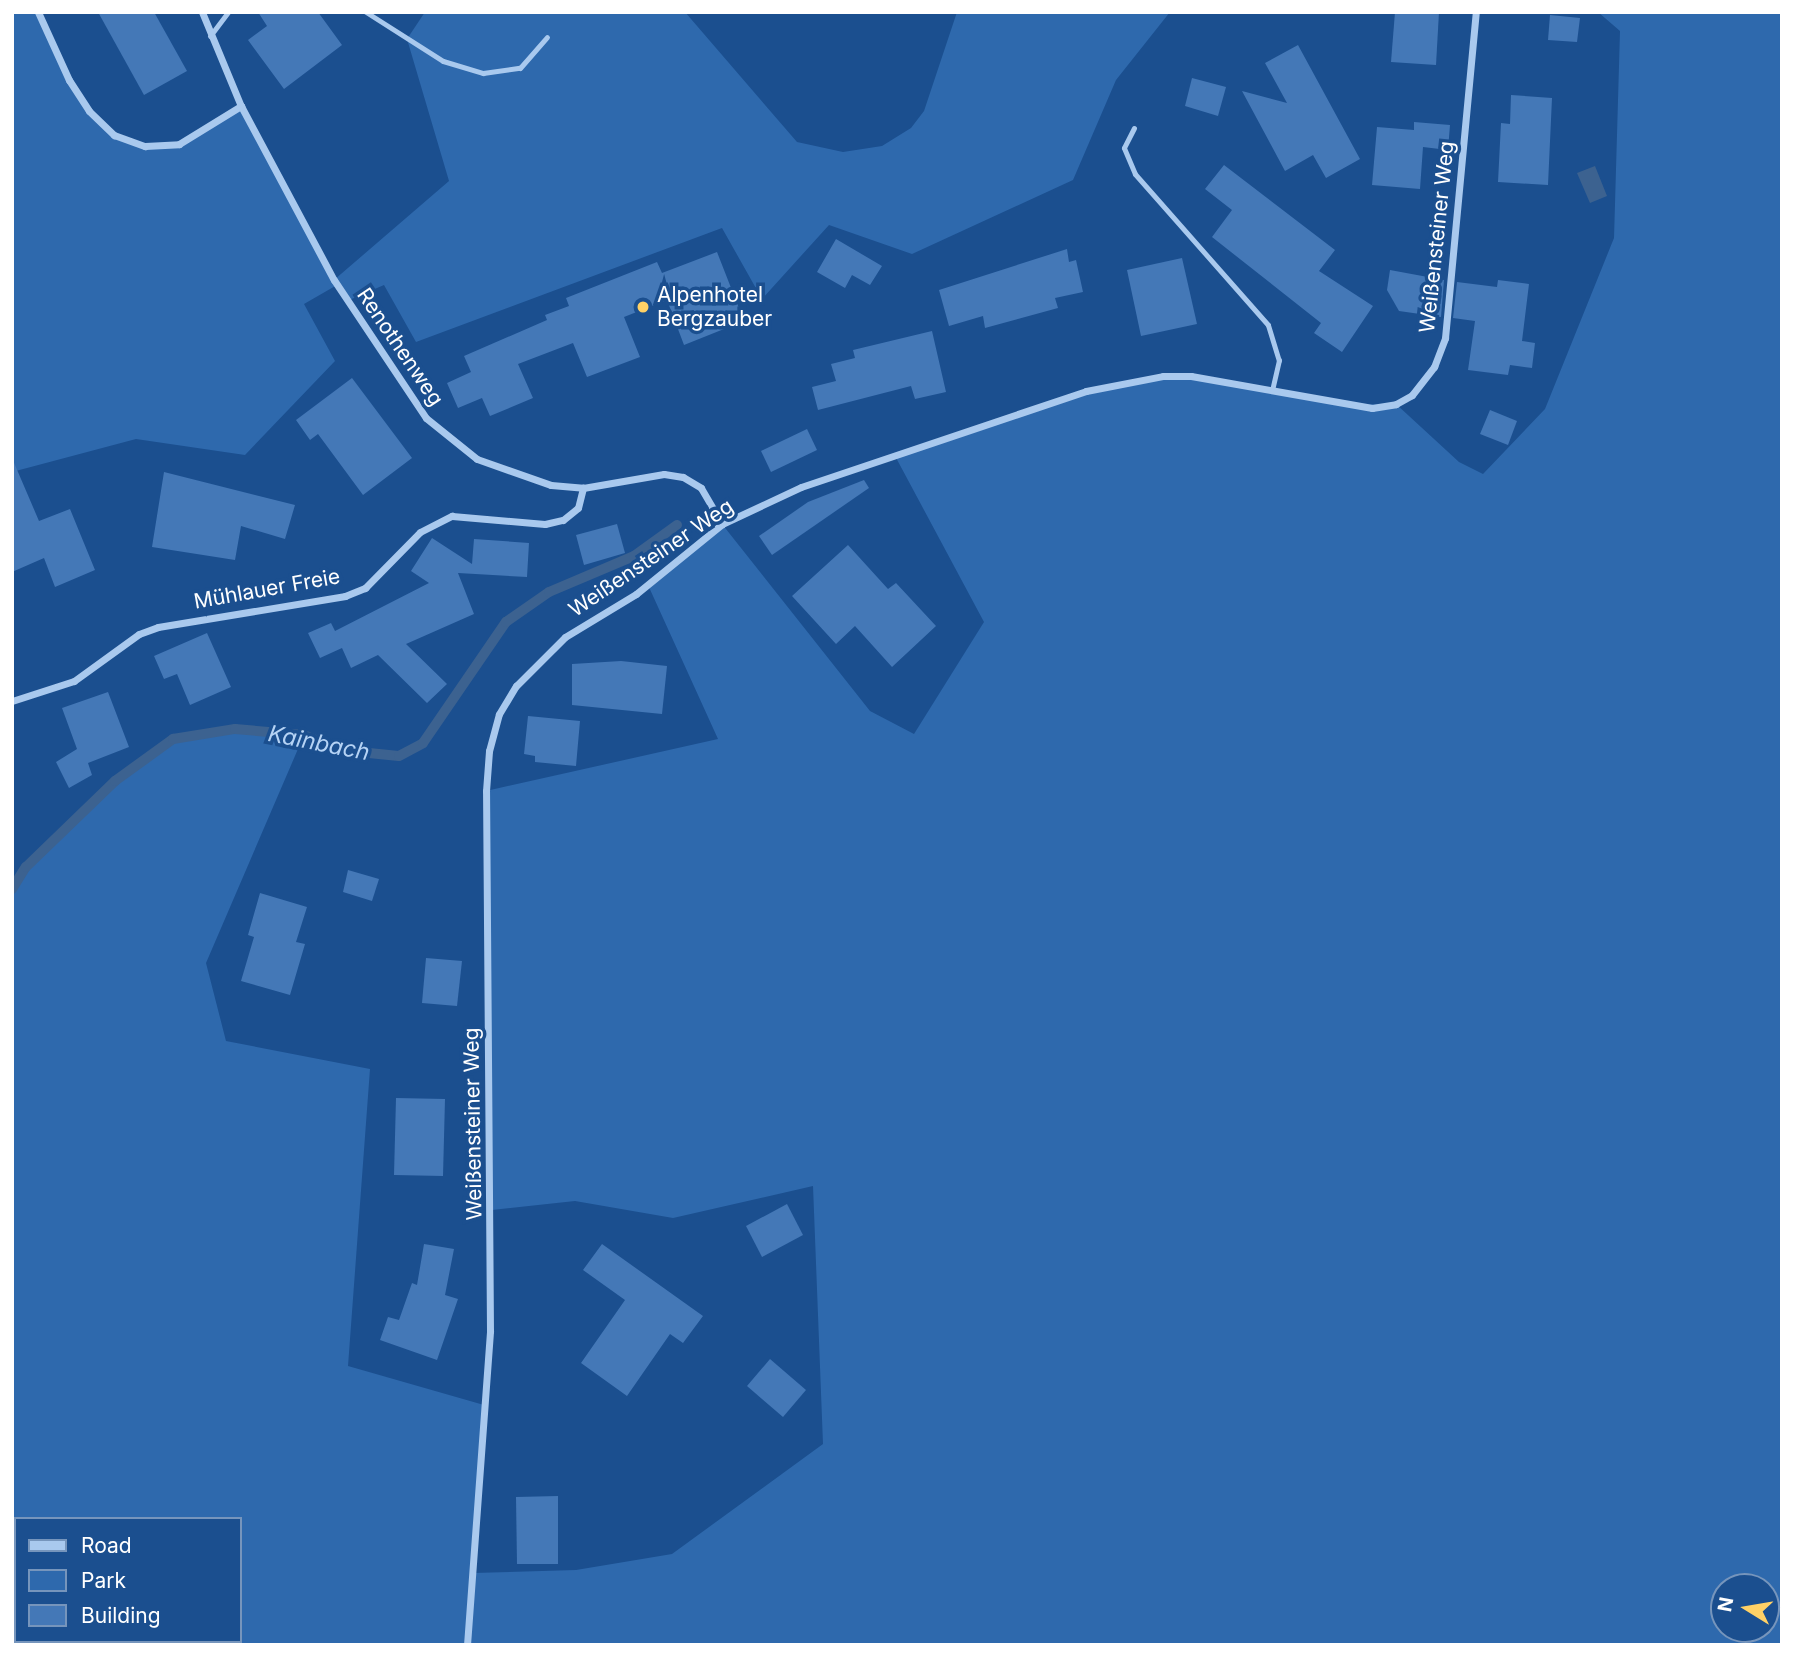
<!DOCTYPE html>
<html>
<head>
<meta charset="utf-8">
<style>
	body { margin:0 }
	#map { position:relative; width:1794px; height:1657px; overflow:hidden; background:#1b4f8f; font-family:Inter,sans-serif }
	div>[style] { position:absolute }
	.green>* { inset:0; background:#2e69ad }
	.water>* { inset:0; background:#3c6290 }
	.stream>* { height:10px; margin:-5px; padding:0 5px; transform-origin:5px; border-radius:5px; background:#3c6290 }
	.building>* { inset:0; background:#4478b7 }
	.service>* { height:5px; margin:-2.5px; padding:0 2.5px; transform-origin:2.5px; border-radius:2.5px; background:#a9c9ee }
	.minor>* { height:7px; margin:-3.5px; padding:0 3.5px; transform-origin:3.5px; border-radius:3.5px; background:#a9c9ee }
	.dots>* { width:19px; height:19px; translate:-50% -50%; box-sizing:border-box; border:4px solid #1b4f8f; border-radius:50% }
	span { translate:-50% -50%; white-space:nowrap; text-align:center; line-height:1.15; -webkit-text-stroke:7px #1b4f8f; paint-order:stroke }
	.street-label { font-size:21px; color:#fff }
	.poi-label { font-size:21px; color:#fff }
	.left { translate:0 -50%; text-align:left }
	.water-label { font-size:23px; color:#b5d3f5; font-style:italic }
	.frame { position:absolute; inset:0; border:14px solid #fff; pointer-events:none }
	.legend { position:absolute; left:14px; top:1517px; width:228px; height:126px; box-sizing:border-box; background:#1b4f8f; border:2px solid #7695bc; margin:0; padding:9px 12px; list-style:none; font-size:21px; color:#fff }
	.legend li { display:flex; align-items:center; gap:14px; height:35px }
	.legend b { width:35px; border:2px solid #7695bc }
	.north { position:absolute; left:1710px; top:1573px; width:70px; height:70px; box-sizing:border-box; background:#1b4f8f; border:2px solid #7695bc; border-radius:50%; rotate:281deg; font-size:19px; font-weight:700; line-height:28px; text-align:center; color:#fff }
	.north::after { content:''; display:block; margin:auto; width:24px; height:32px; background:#ffd166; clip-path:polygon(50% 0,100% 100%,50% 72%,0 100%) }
</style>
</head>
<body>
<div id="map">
	<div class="green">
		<i style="clip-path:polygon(12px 12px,38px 12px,89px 111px,114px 135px,145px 146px,179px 144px,241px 106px,334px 280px,449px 181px,407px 39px,425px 12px,685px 12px,797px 142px,843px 152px,882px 146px,911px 128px,924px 111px,957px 12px,1170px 12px,1116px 80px,1073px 180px,912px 254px,829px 225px,762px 299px,722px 228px,416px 342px,384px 285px,347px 301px,337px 285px,304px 304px,335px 361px,245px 455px,136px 439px,12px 472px)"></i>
		<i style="clip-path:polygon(evenodd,1598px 12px,1782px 12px,1782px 1645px,12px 1645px,12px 889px,26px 867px,115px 781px,173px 739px,235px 729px,304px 735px,206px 963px,226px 1041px,370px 1069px,348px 1366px,484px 1405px,473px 1573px,576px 1570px,672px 1554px,823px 1444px,813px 1186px,673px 1218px,575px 1201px,492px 1210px,486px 791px,718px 739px,648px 585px,722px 524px,870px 711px,914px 734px,984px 622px,894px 454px,1127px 382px,1191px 376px,1349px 405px,1396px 404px,1459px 462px,1483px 474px,1545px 409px,1614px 238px,1620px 31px,1598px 12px,16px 1519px,240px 1519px,240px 1641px,16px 1641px,16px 1519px,1598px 12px,1724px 1587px,1766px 1587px,1766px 1629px,1724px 1629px,1724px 1587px)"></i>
	</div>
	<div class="water">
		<i style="clip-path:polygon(1595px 166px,1607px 196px,1590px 203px,1577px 173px)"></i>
	</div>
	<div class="stream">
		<i style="left:12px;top:889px;width:26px;rotate:-58deg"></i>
		<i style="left:26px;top:867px;width:124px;rotate:-44deg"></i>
		<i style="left:115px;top:781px;width:72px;rotate:-35.9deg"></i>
		<i style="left:173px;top:739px;width:63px;rotate:-9.2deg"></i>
		<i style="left:235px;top:729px;width:69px;rotate:5deg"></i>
		<i style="left:304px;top:735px;width:38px;rotate:23deg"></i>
		<i style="left:339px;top:750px;width:60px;rotate:5.7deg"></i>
		<i style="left:399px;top:756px;width:27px;rotate:-28deg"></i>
		<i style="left:423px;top:743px;width:147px;rotate:-55.6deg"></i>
		<i style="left:506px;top:622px;width:52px;rotate:-34.9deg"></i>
		<i style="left:549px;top:592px;width:92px;rotate:-23deg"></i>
		<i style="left:634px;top:556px;width:53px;rotate:-35.8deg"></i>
	</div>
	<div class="building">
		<i style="clip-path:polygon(98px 12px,154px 12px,187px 71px,144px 95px)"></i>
		<i style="clip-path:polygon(258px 12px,318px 12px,342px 45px,284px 89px,248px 40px,267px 26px)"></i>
		<i style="clip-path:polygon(1395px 12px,1439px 12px,1436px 65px,1391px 62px)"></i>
		<i style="clip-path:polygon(1550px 15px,1580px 18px,1577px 42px,1548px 40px)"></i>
		<i style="clip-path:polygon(1298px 45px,1360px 159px,1326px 178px,1313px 155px,1285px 171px,1242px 91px,1287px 103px,1265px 63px)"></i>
		<i style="clip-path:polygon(1192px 78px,1226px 87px,1218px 116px,1185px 106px)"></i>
		<i style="clip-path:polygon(1511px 95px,1552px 98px,1548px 185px,1498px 182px,1501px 123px,1510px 124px)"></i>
		<i style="clip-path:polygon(1414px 122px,1450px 125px,1448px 150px,1423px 147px,1420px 189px,1372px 185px,1377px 127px,1414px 130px)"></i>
		<i style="clip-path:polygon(1224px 165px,1335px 250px,1319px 271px,1373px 306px,1342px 352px,1314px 333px,1321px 323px,1212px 237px,1232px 210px,1205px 189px)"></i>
		<i style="clip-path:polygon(836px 239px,882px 266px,870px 285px,852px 275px,845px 288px,817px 272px)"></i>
		<i style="clip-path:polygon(1067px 249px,1069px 262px,1076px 260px,1083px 292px,1055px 298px,1058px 308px,985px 328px,983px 316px,949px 326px,939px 290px)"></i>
		<i style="clip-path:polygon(717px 252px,744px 321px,684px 345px,667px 300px,624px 317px,640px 357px,587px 377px,573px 343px,518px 364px,533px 398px,490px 416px,482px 398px,458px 408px,447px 383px,471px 372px,464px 356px,547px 320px,545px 315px,569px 306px,566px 298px,657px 262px,662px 273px)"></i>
		<i style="clip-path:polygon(1182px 258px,1197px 324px,1141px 336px,1127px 270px)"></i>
		<i style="clip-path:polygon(1390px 270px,1444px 280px,1441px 317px,1399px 311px,1387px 290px)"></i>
		<i style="clip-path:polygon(1498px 280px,1529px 284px,1522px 341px,1535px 343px,1532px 368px,1510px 365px,1508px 375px,1468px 370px,1475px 321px,1453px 318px,1457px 282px,1497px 287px)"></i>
		<i style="clip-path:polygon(932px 331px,946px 392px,915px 399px,911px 386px,818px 410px,812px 387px,836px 381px,831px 364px,855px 358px,853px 350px)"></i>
		<i style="clip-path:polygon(352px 378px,412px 458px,363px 495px,318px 434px,310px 440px,296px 420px)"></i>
		<i style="clip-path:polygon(1490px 410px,1517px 421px,1508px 445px,1480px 434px)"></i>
		<i style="clip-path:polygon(807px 429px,817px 450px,771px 472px,761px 451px)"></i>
		<i style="clip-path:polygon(12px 458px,39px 521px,70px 509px,95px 570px,55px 587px,44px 558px,12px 572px)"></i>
		<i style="clip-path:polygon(164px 472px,295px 505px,285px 539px,241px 526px,235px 560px,152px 547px)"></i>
		<i style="clip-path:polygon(864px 480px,869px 488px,772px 555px,759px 536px,808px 502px)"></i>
		<i style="clip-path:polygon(617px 524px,625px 553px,584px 565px,576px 535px)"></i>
		<i style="clip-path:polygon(432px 538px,472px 564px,474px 539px,529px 543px,527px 577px,458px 573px,474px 614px,406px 644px,447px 684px,427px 703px,378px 655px,351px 668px,342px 648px,320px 658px,308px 633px,331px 623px,335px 631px,429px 583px,411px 571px)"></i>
		<i style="clip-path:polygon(848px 545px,888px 589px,896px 583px,936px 626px,892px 667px,855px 626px,836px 644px,792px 596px)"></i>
		<i style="clip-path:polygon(207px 633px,231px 687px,190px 705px,177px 674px,164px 679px,154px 656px)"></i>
		<i style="clip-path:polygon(621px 661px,667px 666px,662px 714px,572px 705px,572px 664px)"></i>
		<i style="clip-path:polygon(108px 692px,129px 747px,88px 763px,92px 775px,69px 788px,56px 762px,77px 749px,62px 708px)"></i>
		<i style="clip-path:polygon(528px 716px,580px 721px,576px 766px,535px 762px,535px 756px,524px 754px)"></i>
		<i style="clip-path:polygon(348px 870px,379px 879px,372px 901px,343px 892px)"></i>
		<i style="clip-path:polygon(260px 893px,307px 907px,296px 942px,305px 944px,290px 995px,241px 981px,254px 937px,248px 935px)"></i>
		<i style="clip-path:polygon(426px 958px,462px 961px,457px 1006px,422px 1003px)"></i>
		<i style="clip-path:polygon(396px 1098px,445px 1099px,443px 1176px,394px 1175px)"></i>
		<i style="clip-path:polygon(787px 1204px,803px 1235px,762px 1257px,746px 1226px)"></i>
		<i style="clip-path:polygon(424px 1244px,454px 1249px,445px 1295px,458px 1299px,437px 1360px,380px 1340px,388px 1317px,399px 1320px,412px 1283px,417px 1285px)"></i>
		<i style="clip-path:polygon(602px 1244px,703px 1316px,683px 1343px,670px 1334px,627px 1396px,581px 1363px,625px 1300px,583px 1270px)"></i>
		<i style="clip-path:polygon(770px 1359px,806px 1390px,783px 1417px,747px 1386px)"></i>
		<i style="clip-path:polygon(558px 1496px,558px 1564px,517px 1564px,516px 1497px)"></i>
	</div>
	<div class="service">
		<i style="left:366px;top:12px;width:91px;rotate:32.5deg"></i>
		<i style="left:443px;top:61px;width:42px;rotate:16.7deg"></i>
		<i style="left:483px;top:73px;width:37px;rotate:-8deg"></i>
		<i style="left:520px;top:68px;width:41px;rotate:-48.9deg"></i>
		<i style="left:210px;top:36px;width:30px;rotate:-53deg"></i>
		<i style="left:1134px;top:128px;width:22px;rotate:117deg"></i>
		<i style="left:1124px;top:148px;width:28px;rotate:67deg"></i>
		<i style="left:1135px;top:174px;width:201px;rotate:48.6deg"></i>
		<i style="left:1268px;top:325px;width:37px;rotate:73deg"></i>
		<i style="left:1279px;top:360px;width:31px;rotate:103deg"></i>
	</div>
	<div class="minor">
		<i style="left:38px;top:12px;width:75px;rotate:65.5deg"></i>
		<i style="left:69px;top:80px;width:37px;rotate:57deg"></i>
		<i style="left:89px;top:111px;width:35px;rotate:44deg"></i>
		<i style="left:114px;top:135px;width:33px;rotate:20deg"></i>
		<i style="left:145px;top:146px;width:34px;rotate:-3deg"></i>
		<i style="left:179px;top:144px;width:73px;rotate:-31.5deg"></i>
		<i style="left:202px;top:12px;width:102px;rotate:67.5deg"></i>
		<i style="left:241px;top:106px;width:197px;rotate:61.9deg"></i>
		<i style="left:334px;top:280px;width:166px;rotate:56.3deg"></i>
		<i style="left:426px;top:418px;width:65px;rotate:38.8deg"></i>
		<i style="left:477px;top:459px;width:78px;rotate:19.4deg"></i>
		<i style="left:551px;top:485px;width:32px;rotate:5deg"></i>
		<i style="left:583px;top:488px;width:82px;rotate:-9.8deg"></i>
		<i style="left:664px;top:474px;width:19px;rotate:9deg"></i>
		<i style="left:683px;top:477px;width:21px;rotate:31deg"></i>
		<i style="left:701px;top:488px;width:42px;rotate:59.7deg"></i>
		<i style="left:12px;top:701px;width:65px;rotate:-17.9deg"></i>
		<i style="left:74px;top:681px;width:80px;rotate:-35.9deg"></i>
		<i style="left:139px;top:634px;width:20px;rotate:-20deg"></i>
		<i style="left:158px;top:627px;width:190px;rotate:-9.4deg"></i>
		<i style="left:345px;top:596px;width:22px;rotate:-22deg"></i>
		<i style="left:365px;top:588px;width:78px;rotate:-45.5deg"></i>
		<i style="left:420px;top:532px;width:36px;rotate:-27deg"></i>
		<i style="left:452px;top:516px;width:93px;rotate:4.9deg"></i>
		<i style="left:545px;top:524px;width:18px;rotate:-13deg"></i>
		<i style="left:563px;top:520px;width:19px;rotate:-39deg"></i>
		<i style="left:578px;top:508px;width:21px;rotate:-76deg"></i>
		<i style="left:467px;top:1645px;width:315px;rotate:-85.8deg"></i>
		<i style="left:490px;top:1331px;width:540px;rotate:-90.42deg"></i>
		<i style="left:486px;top:791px;width:40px;rotate:-85.7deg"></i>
		<i style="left:489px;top:751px;width:38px;rotate:-75deg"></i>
		<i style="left:499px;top:714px;width:33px;rotate:-59deg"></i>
		<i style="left:516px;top:686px;width:69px;rotate:-45deg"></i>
		<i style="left:565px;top:637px;width:83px;rotate:-31.2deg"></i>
		<i style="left:636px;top:594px;width:111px;rotate:-39.1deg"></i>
		<i style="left:722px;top:524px;width:87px;rotate:-25.1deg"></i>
		<i style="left:801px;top:487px;width:301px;rotate:-18.6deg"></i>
		<i style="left:1086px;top:391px;width:78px;rotate:-11deg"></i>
		<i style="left:1163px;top:376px;width:28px"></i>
		<i style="left:1191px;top:376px;width:184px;rotate:10deg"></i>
		<i style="left:1372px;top:408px;width:24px;rotate:-9deg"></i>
		<i style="left:1396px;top:404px;width:18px;rotate:-29deg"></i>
		<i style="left:1412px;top:395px;width:36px;rotate:-52deg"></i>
		<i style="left:1434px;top:367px;width:31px;rotate:-69deg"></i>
		<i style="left:1445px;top:338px;width:327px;rotate:-84.6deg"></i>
	</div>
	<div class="dots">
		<i style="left:643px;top:307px;background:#ffd166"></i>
	</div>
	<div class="street-label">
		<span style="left:1437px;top:237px;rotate:-84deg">Weißensteiner Weg</span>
		<span style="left:400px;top:347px;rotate:56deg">Renothenweg</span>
		<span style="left:651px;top:558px;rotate:-34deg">Weißensteiner Weg</span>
		<span style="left:267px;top:589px;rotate:-10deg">Mühlauer Freie</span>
		<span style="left:473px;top:1124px;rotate:-91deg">Weißensteiner Weg</span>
	</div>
	<div class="poi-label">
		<span class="left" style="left:657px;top:307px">Alpenhotel<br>Bergzauber</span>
	</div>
	<div class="water-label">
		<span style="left:319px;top:743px;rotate:11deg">Kainbach</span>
	</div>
	<div class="frame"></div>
	<ul class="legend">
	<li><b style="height:9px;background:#a9c9ee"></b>Road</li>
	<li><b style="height:19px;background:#2e69ad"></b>Park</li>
	<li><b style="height:19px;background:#4478b7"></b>Building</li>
	</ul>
	<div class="north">N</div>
</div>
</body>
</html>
